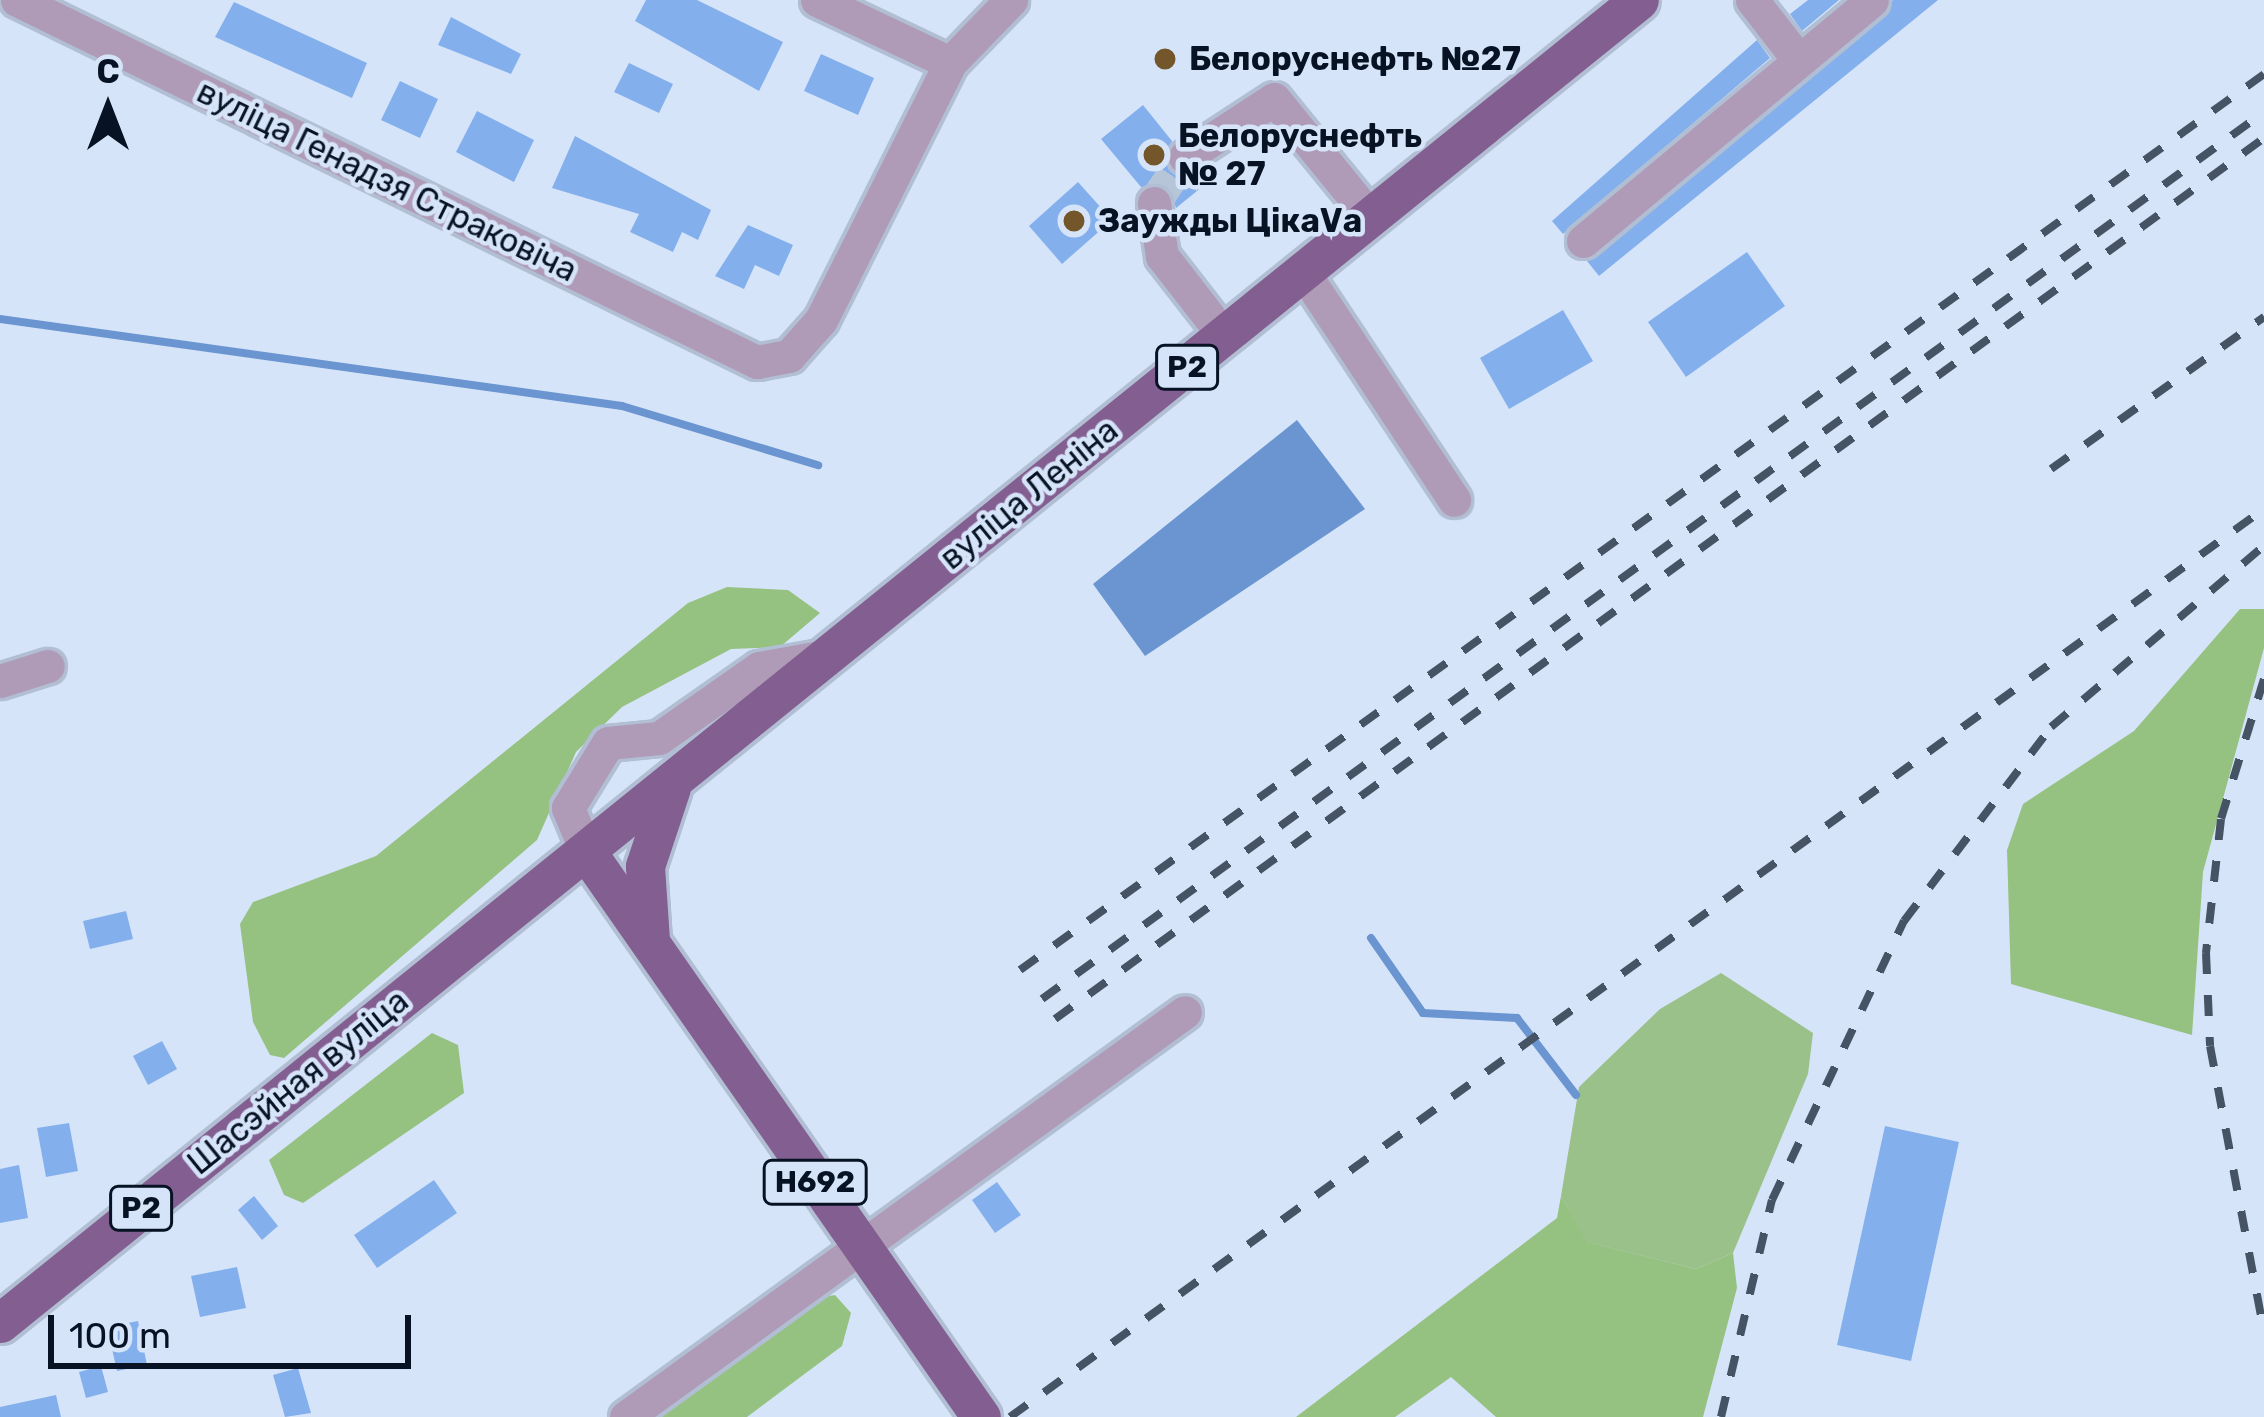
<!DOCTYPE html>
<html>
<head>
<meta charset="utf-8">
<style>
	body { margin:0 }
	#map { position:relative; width:2264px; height:1417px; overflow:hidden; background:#d6e4f9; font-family:Rubik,sans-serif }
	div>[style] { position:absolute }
	.green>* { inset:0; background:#9ac18a }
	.forest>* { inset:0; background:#95c281 }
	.water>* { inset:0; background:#6a95d0 }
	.stream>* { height:8px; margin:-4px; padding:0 4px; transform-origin:4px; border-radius:4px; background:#6a95d0 }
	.building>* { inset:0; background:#83b0ed }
	.minor-tunnel>* { height:33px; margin-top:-16.5px; transform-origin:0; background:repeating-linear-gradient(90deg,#b7c5d9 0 33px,transparent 0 49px) }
	.roads { filter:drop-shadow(3px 0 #b1bed3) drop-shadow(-3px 0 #b1bed3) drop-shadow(0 3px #b1bed3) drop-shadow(0 -3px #b1bed3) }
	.minor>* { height:33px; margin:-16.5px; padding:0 16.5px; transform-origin:16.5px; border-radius:16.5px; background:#af9bb7 }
	.major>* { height:39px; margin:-19.5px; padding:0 19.5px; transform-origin:19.5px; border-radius:19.5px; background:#835e90 }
	.rail>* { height:8px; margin-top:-4px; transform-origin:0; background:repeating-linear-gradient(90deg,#465365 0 21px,transparent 0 42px) }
	.dots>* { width:33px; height:33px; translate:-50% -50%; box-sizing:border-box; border:6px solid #d6e4f9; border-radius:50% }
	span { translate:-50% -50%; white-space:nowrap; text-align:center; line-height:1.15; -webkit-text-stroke:9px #d6e4f9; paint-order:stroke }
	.shield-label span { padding:3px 9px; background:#d6e4f9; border:3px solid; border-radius:9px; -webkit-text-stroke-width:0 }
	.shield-label { font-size:30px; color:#071324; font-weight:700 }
	.poi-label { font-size:33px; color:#071324; font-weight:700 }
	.left { translate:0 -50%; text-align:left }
	.street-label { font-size:33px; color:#071324 }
	.north { position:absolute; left:48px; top:48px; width:120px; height:120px; -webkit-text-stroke:9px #d6e4f9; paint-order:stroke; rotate:0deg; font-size:33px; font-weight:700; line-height:48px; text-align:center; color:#071324 }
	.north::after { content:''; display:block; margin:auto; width:42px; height:54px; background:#071324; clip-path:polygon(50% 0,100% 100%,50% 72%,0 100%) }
	.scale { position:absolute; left:48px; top:1315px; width:363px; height:54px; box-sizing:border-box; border:6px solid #071324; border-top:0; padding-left:15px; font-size:36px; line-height:42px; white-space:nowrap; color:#071324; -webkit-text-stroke:9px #d6e4f9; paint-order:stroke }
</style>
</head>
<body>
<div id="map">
	<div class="green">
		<i style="clip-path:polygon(1721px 973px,1813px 1033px,1808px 1074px,1733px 1253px,1696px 1269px,1586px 1242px,1561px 1196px,1579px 1087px,1660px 1009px)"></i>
	</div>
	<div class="forest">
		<i style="clip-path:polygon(727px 587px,788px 590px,820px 613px,780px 647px,731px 649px,622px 707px,576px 752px,537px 840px,284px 1058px,270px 1055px,253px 1022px,240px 924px,253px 902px,376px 856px,688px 603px)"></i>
		<i style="clip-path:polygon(2240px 609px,2264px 609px,2264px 648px,2203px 872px,2192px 1035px,2011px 984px,2007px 850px,2023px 804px,2134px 731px)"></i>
		<i style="clip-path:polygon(432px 1033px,458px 1045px,464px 1093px,303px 1203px,284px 1195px,269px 1160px)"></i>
		<i style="clip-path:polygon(1561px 1196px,1587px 1242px,1696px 1269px,1733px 1253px,1737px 1288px,1703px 1417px,1496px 1417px,1451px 1377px,1395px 1417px,1296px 1417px,1557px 1218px)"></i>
		<i style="clip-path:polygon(835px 1295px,851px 1313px,842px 1346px,747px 1417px,642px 1417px,811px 1299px)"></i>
	</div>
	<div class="water">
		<i style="clip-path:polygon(1297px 420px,1365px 509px,1145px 656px,1093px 584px)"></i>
	</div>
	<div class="stream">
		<i style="left:0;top:319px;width:628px;rotate:7.96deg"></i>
		<i style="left:622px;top:406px;width:205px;rotate:16.8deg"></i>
		<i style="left:1371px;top:938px;width:91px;rotate:55.3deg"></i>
		<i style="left:1423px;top:1013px;width:94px;rotate:3deg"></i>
		<i style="left:1517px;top:1018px;width:97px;rotate:52.5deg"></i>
	</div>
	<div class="building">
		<i style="clip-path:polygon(646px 0,697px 0,783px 42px,759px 91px,635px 21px)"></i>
		<i style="clip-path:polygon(1808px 0,1839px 0,1802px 31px,1790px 14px)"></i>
		<i style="clip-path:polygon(1893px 0,1938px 0,1599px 276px,1587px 261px)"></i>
		<i style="clip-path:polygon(234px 2px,367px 63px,352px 98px,215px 37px)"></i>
		<i style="clip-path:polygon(451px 17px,521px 54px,511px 74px,438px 45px)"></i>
		<i style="clip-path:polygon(1757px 40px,1770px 58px,1563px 234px,1552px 221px)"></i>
		<i style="clip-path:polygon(821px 54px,874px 78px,858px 115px,804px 91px)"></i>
		<i style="clip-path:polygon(629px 63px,673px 84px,659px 113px,614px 92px)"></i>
		<i style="clip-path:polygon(400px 81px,438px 99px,420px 138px,381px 120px)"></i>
		<i style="clip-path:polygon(1143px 105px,1172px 141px,1168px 169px,1207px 183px,1176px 208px,1170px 189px,1141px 187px,1101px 139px)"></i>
		<i style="clip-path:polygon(477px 111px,534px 140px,514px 182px,456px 152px)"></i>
		<i style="clip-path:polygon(575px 136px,711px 210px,698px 240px,682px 232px,673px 252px,630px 232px,639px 214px,552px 188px)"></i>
		<i style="clip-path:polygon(1078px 182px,1112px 220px,1062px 264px,1029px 226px)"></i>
		<i style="clip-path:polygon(748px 225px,793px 245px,779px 276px,755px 265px,744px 289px,715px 276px)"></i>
		<i style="clip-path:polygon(1747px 252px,1785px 306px,1686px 377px,1648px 322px)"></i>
		<i style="clip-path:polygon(1563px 310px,1593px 361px,1509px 409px,1480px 358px)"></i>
		<i style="clip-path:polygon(126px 911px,133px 939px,90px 949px,83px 921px)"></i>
		<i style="clip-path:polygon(162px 1041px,177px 1069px,148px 1085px,133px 1056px)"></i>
		<i style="clip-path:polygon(69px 1123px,78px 1171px,46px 1177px,37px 1128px)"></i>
		<i style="clip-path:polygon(1885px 1126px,1959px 1142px,1911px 1361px,1837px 1345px)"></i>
		<i style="clip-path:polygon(19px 1165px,28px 1218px,0 1223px,0 1169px)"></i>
		<i style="clip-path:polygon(434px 1180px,457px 1213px,377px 1268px,354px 1235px)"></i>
		<i style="clip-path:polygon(997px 1182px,1021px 1215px,995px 1233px,972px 1200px)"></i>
		<i style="clip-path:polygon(254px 1196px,278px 1226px,262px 1240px,238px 1210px)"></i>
		<i style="clip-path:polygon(237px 1267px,246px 1308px,200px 1317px,191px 1276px)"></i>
		<i style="clip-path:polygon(138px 1321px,147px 1365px,117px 1371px,107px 1327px)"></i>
		<i style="clip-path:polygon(101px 1366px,108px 1392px,86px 1398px,79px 1372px)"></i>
		<i style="clip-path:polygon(298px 1368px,311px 1413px,285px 1417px,273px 1375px)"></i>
		<i style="clip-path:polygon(56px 1395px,61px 1417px,0 1417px,0 1407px)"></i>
	</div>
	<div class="minor-tunnel">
		<i style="left:1154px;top:203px;width:55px;rotate:-56deg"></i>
	</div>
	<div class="roads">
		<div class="minor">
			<i style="left:17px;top:0;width:824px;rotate:26.07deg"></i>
			<i style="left:757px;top:362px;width:33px;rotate:-11deg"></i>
			<i style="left:789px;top:356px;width:48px;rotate:-48.4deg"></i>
			<i style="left:821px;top:320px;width:288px;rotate:-63.3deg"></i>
			<i style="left:950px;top:63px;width:88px;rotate:-45.9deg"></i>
			<i style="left:817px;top:0;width:147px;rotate:25.3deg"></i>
			<i style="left:1752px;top:0;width:73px;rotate:52.2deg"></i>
			<i style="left:1185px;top:157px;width:106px;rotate:-33.1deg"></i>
			<i style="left:1274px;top:99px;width:154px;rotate:50.8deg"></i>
			<i style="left:1154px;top:203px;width:54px;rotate:81.4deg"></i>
			<i style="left:1162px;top:256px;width:103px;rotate:52.1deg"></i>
			<i style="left:1583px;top:241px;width:376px;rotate:-39.8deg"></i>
			<i style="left:1304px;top:273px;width:272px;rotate:56.5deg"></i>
			<i style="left:0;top:681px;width:50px;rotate:-17.4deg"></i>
			<i style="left:586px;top:851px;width:47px;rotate:-112.7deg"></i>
			<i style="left:568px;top:808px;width:76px;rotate:-58.4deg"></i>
			<i style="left:608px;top:743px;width:51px;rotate:-5.6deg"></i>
			<i style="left:659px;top:738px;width:122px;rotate:-35deg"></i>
			<i style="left:759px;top:668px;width:68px;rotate:-10.2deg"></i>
			<i style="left:626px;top:1417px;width:690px;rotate:-35.92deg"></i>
		</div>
		<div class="major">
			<i style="left:586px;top:851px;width:690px;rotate:55.09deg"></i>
			<i style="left:650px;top:940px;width:74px;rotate:-93.9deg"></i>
			<i style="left:645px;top:866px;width:82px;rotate:-71.6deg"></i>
			<i style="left:0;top:1323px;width:2106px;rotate:-38.91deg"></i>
		</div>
	</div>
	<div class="rail">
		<i style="left:2051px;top:469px;width:262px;rotate:-35.5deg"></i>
		<i style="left:2264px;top:679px;width:146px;rotate:107.1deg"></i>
		<i style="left:2221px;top:819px;width:135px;rotate:96.4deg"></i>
		<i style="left:2206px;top:953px;width:93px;rotate:87.5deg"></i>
		<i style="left:2210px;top:1046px;width:292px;rotate:79.3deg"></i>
		<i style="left:1020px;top:970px;width:1533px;rotate:-35.76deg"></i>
		<i style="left:1042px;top:999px;width:1510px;rotate:-35.97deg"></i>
		<i style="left:1055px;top:1019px;width:1496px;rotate:-36.08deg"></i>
		<i style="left:1010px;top:1417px;width:1548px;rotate:-35.91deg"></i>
		<i style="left:1721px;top:1417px;width:223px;rotate:-76.8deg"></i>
		<i style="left:1772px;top:1200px;width:309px;rotate:-64.7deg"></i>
		<i style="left:1904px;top:921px;width:243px;rotate:-52.8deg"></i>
		<i style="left:2051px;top:727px;width:280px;rotate:-40.4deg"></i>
	</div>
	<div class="dots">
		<i style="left:1165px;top:59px;background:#73562a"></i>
		<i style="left:1154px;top:155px;background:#73562a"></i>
		<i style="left:1074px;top:221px;background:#73562a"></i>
	</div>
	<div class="shield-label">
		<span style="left:1187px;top:367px">Р2</span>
		<span style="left:815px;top:1182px">Н692</span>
		<span style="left:141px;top:1208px">Р2</span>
	</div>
	<div class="poi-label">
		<span class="left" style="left:1189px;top:59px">Белоруснефть №27</span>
		<span class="left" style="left:1178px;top:155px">Белоруснефть<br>№ 27</span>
		<span class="left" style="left:1098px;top:221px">Заужды ЦікаVа</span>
	</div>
	<div class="street-label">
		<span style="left:387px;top:181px;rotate:26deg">вуліца Генадзя Страковіча</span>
		<span style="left:1029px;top:494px;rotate:-39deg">вуліца Леніна</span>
		<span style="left:298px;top:1082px;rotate:-39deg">Шасэйная вуліца</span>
	</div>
	<div class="north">С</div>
	<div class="scale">100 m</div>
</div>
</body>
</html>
